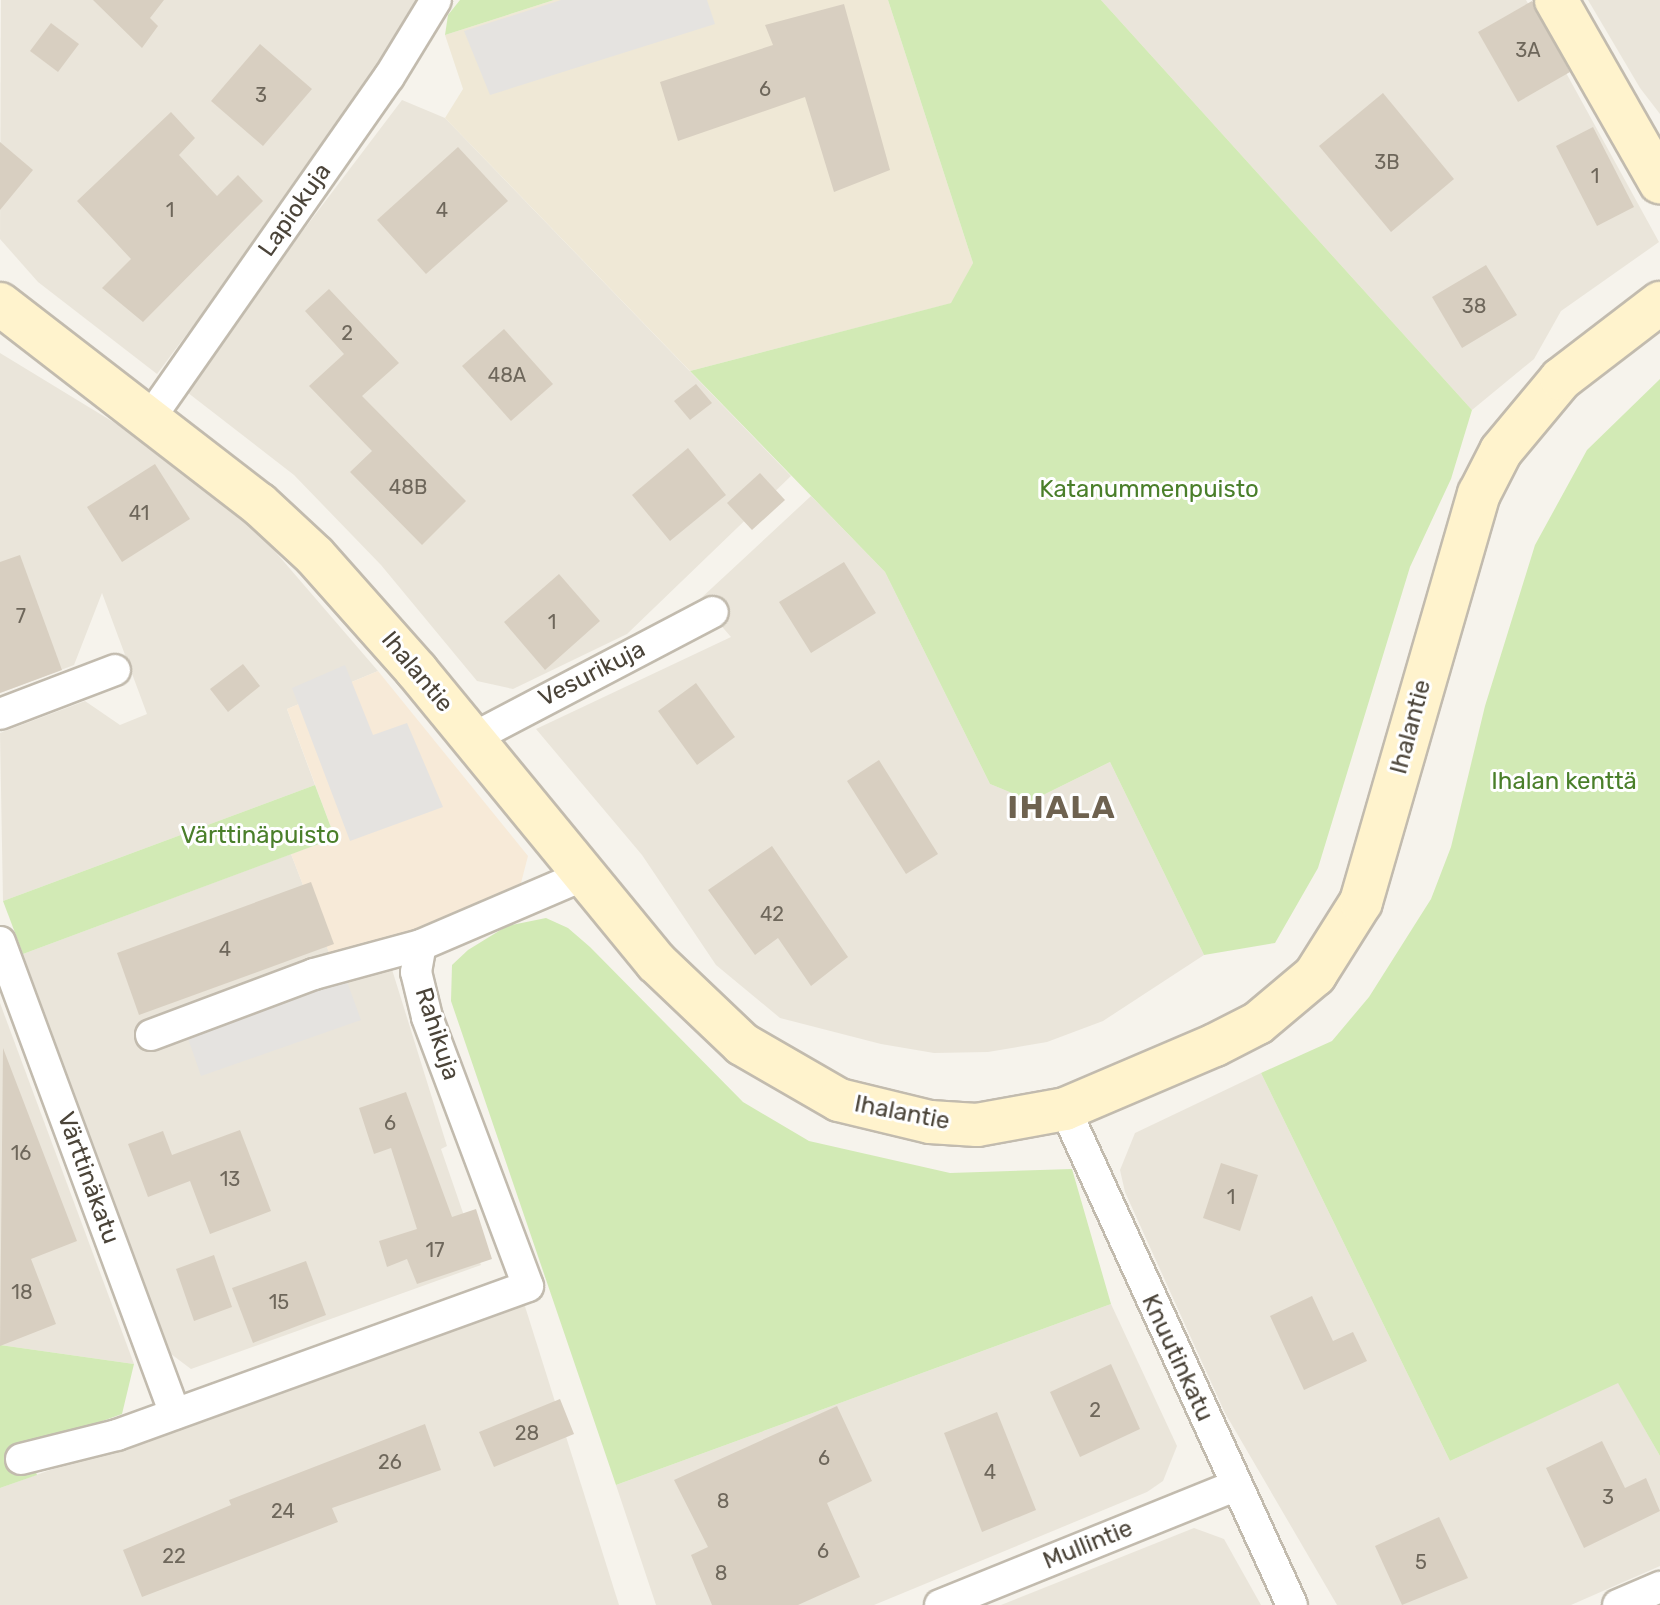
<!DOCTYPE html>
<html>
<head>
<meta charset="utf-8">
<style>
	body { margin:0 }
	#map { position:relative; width:1660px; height:1605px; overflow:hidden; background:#f6f3ec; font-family:Rubik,sans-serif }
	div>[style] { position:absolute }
	.residential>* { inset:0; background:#eae5da }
	.commercial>* { inset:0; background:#f7ead8 }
	.education>* { inset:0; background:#efe8d6 }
	.green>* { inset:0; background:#d2eab5 }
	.parking>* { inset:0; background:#e5e3e0 }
	.building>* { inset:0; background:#d8cfc1 }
	.roads { filter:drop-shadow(2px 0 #c2bbae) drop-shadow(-2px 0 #c2bbae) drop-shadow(0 2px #c2bbae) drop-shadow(0 -2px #c2bbae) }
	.street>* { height:30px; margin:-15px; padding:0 15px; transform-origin:15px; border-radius:15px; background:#fff }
	.secondary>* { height:42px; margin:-21px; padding:0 21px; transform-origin:21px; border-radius:21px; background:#fff3cd }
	span { translate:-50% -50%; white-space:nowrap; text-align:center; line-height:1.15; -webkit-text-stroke:6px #fff; paint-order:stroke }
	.number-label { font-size:20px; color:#6e675b }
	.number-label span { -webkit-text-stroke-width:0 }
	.street-label { font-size:24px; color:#4b4439 }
	.park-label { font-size:24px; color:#4a7f2a }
	.district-label { font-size:32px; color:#6e6250; font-weight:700; letter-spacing:2px }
</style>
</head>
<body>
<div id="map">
	<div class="residential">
		<i style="clip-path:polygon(1px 0,423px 0,282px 207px,157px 374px,38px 282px,0 239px)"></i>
		<i style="clip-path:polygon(1101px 0,1526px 0,1659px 242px,1561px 311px,1534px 359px,1472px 410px)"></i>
		<i style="clip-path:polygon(1588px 0,1660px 0,1660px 114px,1640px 88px)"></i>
		<i style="clip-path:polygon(402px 100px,445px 118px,791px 476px,627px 634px,513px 689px,477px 681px,381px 565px,294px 475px,183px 389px)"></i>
		<i style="clip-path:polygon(0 353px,133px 434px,248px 520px,378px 671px,287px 709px,315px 785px,3px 901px,0 733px,85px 701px,120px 725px,147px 714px,102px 593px,74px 665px,0 693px)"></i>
		<i style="clip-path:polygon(811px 496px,885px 572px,990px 784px,1031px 801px,1110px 762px,1204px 955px,1103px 1021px,1047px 1042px,988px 1052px,934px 1053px,881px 1044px,780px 1018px,716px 965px,642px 855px,536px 729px,731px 637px,699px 600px)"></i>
		<i style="clip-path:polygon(291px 854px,336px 970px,385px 947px,447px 1146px,441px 1149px,481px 1265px,191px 1369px,171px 1354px,23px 954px)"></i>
		<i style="clip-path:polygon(0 1003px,134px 1364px,0 1345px)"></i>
		<i style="clip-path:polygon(1261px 1073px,1450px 1461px,1618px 1382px,1660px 1456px,1660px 1566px,1571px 1605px,1337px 1605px,1225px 1413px,1125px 1192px,1120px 1170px,1135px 1133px)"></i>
		<i style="clip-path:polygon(523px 1300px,619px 1605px,0 1605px,0 1488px)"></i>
		<i style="clip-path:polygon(1111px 1304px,1177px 1446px,1163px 1481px,1147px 1492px,874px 1605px,656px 1605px,616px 1485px)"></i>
		<i style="clip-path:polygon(1194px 1528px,1224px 1539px,1261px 1605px,1001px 1605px)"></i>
	</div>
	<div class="commercial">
		<i style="clip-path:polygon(378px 671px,528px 856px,521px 883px,336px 971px,291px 854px,335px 838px,287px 709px)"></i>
	</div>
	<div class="education">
		<i style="clip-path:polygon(554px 0,888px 0,973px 263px,952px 303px,690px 371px,445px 118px,463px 89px,445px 35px)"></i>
	</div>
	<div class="green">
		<i style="clip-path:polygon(460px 0,554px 0,445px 35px,448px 15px)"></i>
		<i style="clip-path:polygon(888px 0,1101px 0,1472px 410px,1451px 479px,1410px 567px,1318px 868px,1275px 943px,1204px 955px,1110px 762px,1031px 801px,990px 784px,885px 572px,690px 371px,951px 303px,973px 263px)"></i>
		<i style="clip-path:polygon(1660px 379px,1660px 1456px,1618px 1383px,1450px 1461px,1261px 1073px,1332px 1041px,1369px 997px,1431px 899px,1451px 847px,1485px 706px,1535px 545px,1587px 450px)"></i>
		<i style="clip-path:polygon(315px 785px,335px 838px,23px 954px,3px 901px)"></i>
		<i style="clip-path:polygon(546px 918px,568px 928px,590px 947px,743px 1102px,809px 1141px,950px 1173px,1072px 1169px,1111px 1304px,616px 1485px,451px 1001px,452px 965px,468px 950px,507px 926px)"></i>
		<i style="clip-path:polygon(0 1345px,134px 1364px,122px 1414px,27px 1448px,37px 1475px,0 1488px)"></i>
	</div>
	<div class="parking">
		<i style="clip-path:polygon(561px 0,707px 0,715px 24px,490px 95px,464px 31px)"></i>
		<i style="clip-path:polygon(345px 665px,373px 735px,407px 723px,443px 807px,350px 841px,292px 688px)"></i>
		<i style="clip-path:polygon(341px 965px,361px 1020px,201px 1076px,182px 1021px)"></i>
	</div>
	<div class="building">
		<i style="clip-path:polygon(93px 0,164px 0,150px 18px,158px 26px,142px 48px)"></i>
		<i style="clip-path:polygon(1532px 1px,1570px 72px,1518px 102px,1478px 32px)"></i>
		<i style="clip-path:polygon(844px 4px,890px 170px,834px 192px,805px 97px,678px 141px,660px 82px,773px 45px,765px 25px)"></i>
		<i style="clip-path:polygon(51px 23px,79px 44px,58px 72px,30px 51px)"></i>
		<i style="clip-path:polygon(260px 44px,312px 89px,263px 146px,211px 101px)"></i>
		<i style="clip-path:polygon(1383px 93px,1454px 179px,1391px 232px,1319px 146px)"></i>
		<i style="clip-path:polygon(171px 112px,195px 138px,179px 155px,217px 196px,238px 175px,263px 201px,143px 322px,102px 288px,131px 259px,77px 201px)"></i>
		<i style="clip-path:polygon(1593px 127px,1634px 207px,1597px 226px,1556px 146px)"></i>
		<i style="clip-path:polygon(0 142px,33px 170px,0 210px)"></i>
		<i style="clip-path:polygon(458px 147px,508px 201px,426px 274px,377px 220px)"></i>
		<i style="clip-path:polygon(1486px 265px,1517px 315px,1462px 348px,1432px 297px)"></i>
		<i style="clip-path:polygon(329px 289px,399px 363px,362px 396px,466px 501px,422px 545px,350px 472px,372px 451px,309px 386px,344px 354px,305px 311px)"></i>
		<i style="clip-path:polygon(504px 329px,553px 384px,511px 421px,462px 366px)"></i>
		<i style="clip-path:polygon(696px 384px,712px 403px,690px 420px,674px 401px)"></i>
		<i style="clip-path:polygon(688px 448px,726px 495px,670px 541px,632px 495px)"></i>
		<i style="clip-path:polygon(155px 464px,190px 519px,122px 562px,87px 507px)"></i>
		<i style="clip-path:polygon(760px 473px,785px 500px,752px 530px,727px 503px)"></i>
		<i style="clip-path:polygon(20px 555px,62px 670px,0 693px,0 562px)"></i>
		<i style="clip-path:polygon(844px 562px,876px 613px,811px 653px,779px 602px)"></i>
		<i style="clip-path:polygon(559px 574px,600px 621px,545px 670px,504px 622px)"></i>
		<i style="clip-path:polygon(243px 664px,260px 686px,228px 712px,210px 689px)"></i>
		<i style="clip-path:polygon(696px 683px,735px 737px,697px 765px,658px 711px)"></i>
		<i style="clip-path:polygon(879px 760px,938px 854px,906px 874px,847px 781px)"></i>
		<i style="clip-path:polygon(772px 846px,848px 957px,811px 986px,778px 938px,755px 955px,708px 890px)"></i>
		<i style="clip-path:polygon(311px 882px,334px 944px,139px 1015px,117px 953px)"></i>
		<i style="clip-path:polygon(3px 1048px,77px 1241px,31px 1259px,56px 1324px,0 1346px)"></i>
		<i style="clip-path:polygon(406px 1092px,452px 1217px,476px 1209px,492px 1259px,417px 1284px,407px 1259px,387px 1267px,379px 1241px,417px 1229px,391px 1148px,374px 1154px,359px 1108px)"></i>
		<i style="clip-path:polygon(240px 1130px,271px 1211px,210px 1234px,190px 1181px,148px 1197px,128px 1144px,163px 1131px,172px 1155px)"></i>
		<i style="clip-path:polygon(1221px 1163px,1258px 1175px,1240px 1231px,1203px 1218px)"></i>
		<i style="clip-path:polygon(214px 1255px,232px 1307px,194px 1321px,176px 1269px)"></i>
		<i style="clip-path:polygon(306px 1261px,326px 1315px,253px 1343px,232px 1288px)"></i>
		<i style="clip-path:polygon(1312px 1296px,1333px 1341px,1353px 1332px,1367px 1361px,1304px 1390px,1270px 1316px)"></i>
		<i style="clip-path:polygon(1111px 1364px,1140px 1429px,1080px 1457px,1050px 1392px)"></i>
		<i style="clip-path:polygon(560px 1399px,574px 1434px,494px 1467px,479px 1432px)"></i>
		<i style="clip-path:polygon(837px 1406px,872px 1481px,827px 1503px,860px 1577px,798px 1605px,712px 1605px,691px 1555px,708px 1547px,674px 1480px)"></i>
		<i style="clip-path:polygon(997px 1412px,1036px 1510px,982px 1532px,944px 1433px)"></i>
		<i style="clip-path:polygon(425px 1424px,441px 1470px,332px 1508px,338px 1522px,142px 1597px,123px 1550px,231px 1505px,229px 1500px)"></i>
		<i style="clip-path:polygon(1602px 1441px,1625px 1488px,1646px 1478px,1660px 1511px,1584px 1548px,1546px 1468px)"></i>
		<i style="clip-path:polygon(1439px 1517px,1468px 1578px,1402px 1605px,1375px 1546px)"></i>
	</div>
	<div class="roads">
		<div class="street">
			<i style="left:150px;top:418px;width:416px;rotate:-55deg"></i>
			<i style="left:389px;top:77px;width:90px;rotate:-58.6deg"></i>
			<i style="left:0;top:714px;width:123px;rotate:-20.9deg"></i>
			<i style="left:471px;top:739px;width:273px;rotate:-27.7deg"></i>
			<i style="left:0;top:942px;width:503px;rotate:69.66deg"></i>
			<i style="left:151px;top:1035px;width:174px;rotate:-20.5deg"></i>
			<i style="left:314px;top:974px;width:111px;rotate:-15.2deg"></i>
			<i style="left:1065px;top:1109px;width:545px;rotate:65.41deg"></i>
			<i style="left:21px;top:1459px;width:99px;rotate:-14deg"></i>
			<i style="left:117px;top:1435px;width:437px;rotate:-19.9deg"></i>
			<i style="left:528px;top:1286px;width:287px;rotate:-110.6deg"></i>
			<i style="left:427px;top:1017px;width:46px;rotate:-103.7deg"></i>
			<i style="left:416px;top:972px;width:27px;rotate:-80deg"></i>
			<i style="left:421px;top:945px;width:175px;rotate:-23.2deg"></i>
			<i style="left:940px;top:1605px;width:320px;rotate:-22deg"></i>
			<i style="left:1618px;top:1605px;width:46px;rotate:-23.2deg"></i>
		</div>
		<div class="secondary">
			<i style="left:1556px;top:0;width:210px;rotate:60.3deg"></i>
			<i style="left:0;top:304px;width:327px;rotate:37.7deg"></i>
			<i style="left:259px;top:504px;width:76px;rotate:42.9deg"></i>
			<i style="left:315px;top:556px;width:154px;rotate:48.4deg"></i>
			<i style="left:417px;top:671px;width:377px;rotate:50.6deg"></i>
			<i style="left:656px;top:962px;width:119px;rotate:43.6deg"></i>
			<i style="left:742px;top:1044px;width:112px;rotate:30deg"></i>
			<i style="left:839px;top:1100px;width:94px;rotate:13.6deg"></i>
			<i style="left:930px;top:1122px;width:47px;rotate:3.7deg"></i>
			<i style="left:977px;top:1125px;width:89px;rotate:-10.3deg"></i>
			<i style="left:1065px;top:1109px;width:163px;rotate:-23.1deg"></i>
			<i style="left:1215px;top:1045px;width:48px;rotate:-27.1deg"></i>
			<i style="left:1258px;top:1023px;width:75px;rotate:-40.1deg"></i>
			<i style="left:1315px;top:975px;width:86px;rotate:-57.8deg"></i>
			<i style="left:1361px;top:902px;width:425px;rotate:-73.9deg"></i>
			<i style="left:1479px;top:494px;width:48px;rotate:-62.9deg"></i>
			<i style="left:1501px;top:451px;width:94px;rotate:-50.2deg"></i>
			<i style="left:1561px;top:379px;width:125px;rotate:-37.5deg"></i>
		</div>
	</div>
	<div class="number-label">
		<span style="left:1528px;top:50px">3A</span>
		<span style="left:765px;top:89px">6</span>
		<span style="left:261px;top:95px">3</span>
		<span style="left:1387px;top:162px">3B</span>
		<span style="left:1595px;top:176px">1</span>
		<span style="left:170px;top:210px">1</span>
		<span style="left:442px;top:210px">4</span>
		<span style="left:1474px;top:306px">38</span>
		<span style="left:347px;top:333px">2</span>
		<span style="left:507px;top:375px">48A</span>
		<span style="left:408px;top:487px">48B</span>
		<span style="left:139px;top:513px">41</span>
		<span style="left:21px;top:616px">7</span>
		<span style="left:552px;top:622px">1</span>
		<span style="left:772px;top:914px">42</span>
		<span style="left:225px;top:949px">4</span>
		<span style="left:390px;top:1123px">6</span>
		<span style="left:21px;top:1153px">16</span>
		<span style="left:230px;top:1179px">13</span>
		<span style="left:1231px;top:1197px">1</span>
		<span style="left:435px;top:1250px">17</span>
		<span style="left:22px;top:1292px">18</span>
		<span style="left:279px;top:1302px">15</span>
		<span style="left:1095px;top:1410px">2</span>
		<span style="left:527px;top:1433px">28</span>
		<span style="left:824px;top:1458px">6</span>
		<span style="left:390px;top:1462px">26</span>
		<span style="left:990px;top:1472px">4</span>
		<span style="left:1608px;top:1497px">3</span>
		<span style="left:723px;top:1501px">8</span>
		<span style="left:283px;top:1511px">24</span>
		<span style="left:823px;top:1551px">6</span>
		<span style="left:174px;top:1556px">22</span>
		<span style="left:1421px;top:1562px">5</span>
		<span style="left:721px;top:1573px">8</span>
	</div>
	<div class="street-label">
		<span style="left:295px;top:210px;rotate:-55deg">Lapiokuja</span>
		<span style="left:417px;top:672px;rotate:50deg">Ihalantie</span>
		<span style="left:592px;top:674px;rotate:-27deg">Vesurikuja</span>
		<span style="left:1411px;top:727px;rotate:-75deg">Ihalantie</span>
		<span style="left:437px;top:1034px;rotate:72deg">Rahikuja</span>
		<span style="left:902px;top:1113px;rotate:11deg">Ihalantie</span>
		<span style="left:88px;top:1178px;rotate:70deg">Värttinäkatu</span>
		<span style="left:1177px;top:1358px;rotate:65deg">Knuutinkatu</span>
		<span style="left:1088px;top:1545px;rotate:-22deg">Mullintie</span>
	</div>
	<div class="park-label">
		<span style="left:1149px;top:490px">Katanummenpuisto</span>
		<span style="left:1564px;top:782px">Ihalan kenttä</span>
		<span style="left:260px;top:836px">Värttinäpuisto</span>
	</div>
	<div class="district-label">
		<span style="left:1062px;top:807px">IHALA</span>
	</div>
</div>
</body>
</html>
